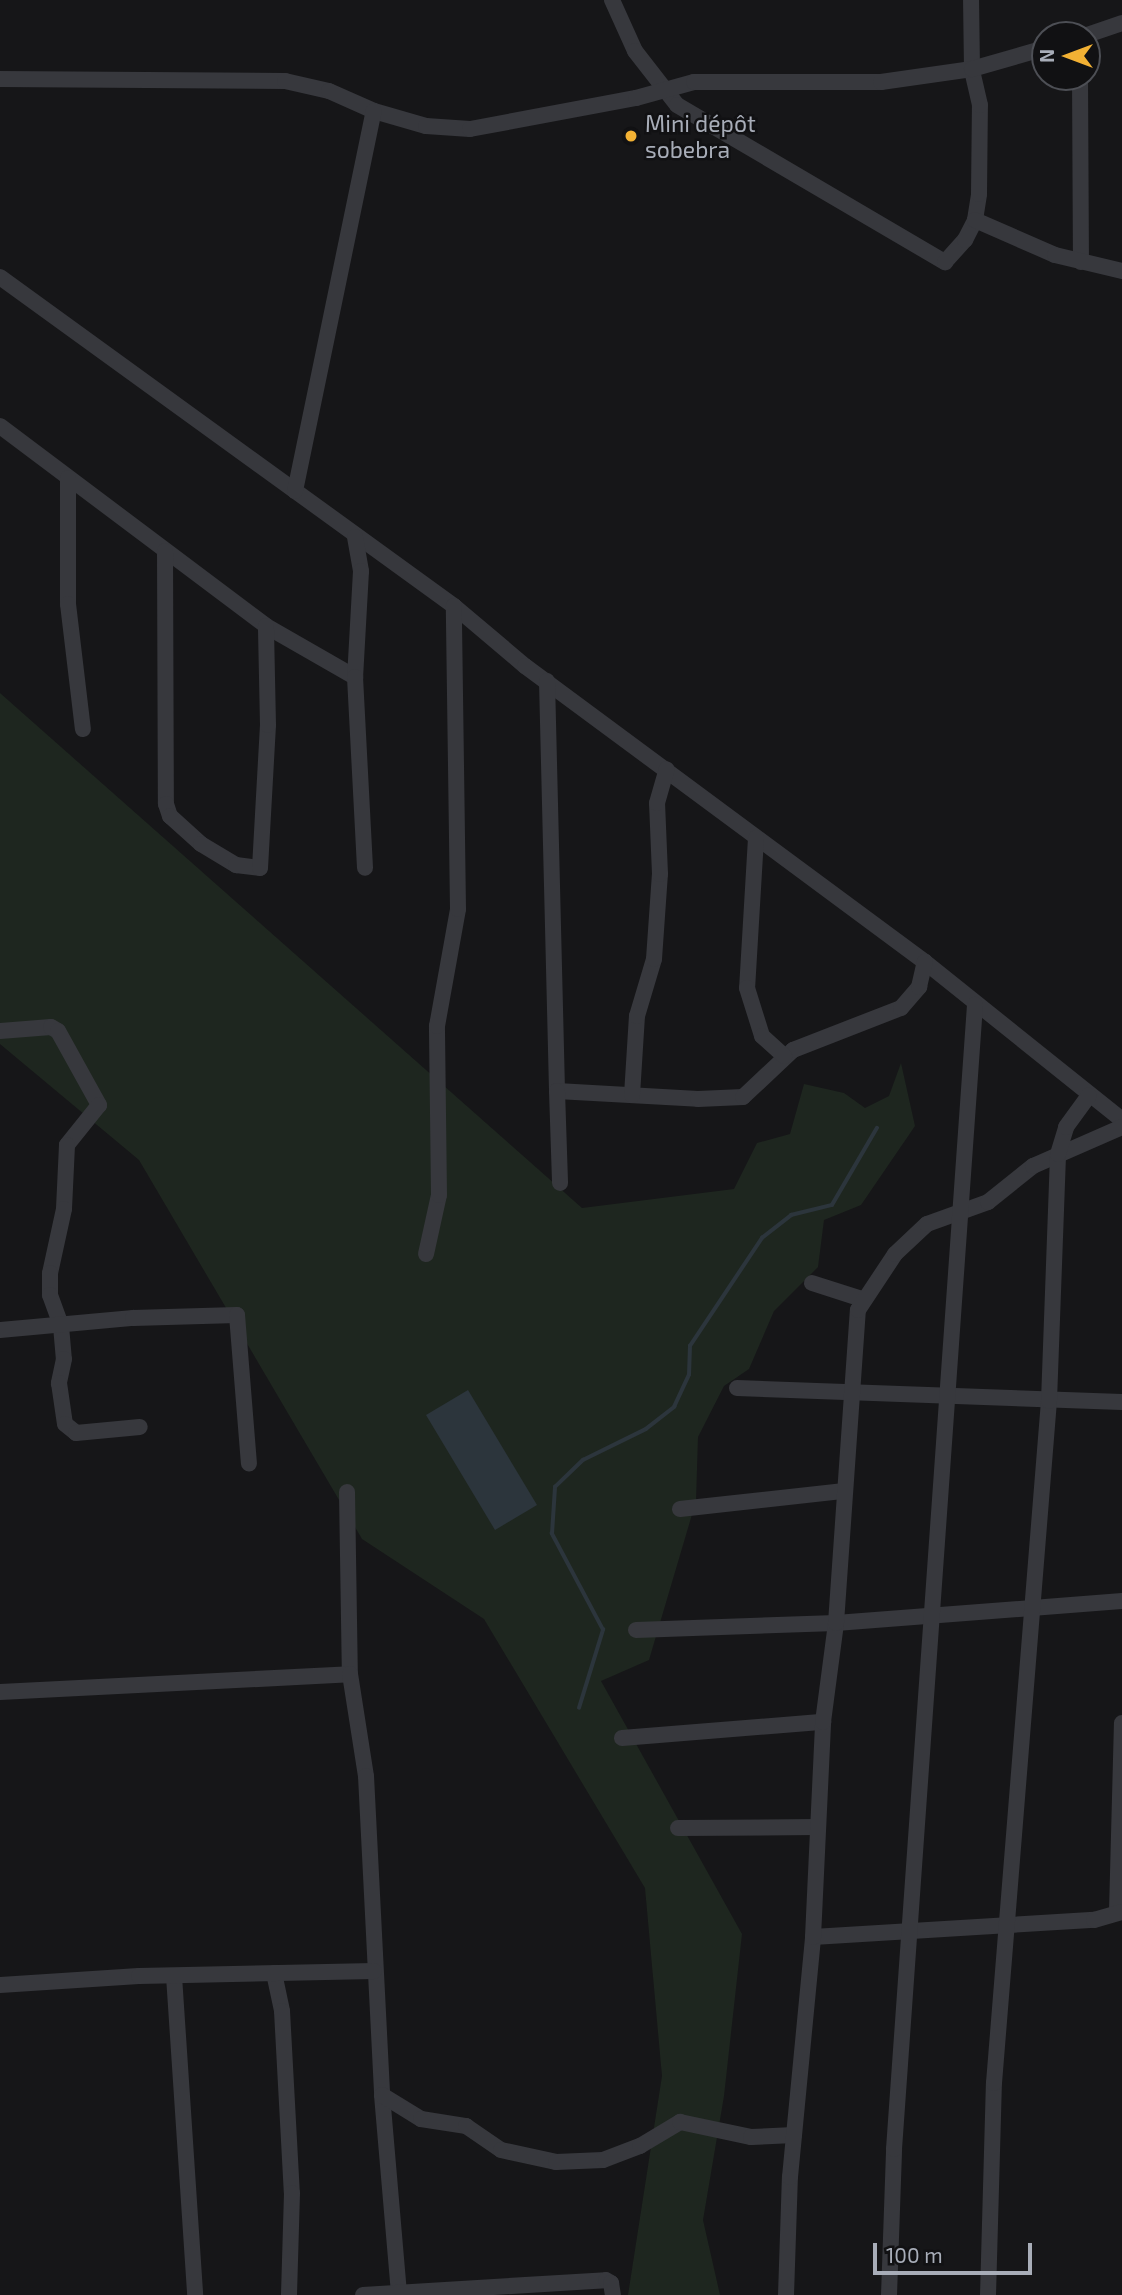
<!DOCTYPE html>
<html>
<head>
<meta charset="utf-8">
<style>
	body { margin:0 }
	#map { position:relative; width:1122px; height:2295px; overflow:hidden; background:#161618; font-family:"Exo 2",sans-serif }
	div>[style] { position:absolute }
	.green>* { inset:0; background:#1e261f }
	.water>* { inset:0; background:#2c353c }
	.stream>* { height:3.5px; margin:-1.75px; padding:0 1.75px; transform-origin:1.75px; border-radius:1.75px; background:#2c353c }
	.minor>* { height:16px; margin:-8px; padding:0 8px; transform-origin:8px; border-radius:8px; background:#37383d }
	.dots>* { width:19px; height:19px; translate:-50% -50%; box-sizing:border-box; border:4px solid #111113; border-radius:50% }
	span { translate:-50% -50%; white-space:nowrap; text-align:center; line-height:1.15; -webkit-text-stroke:5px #111113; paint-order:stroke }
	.poi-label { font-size:23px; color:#a8adb8 }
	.left { translate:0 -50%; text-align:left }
	.north { position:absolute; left:1031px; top:21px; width:70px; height:70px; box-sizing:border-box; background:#111113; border:2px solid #4d4f55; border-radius:50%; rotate:270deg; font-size:19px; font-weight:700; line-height:28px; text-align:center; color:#a8adb8 }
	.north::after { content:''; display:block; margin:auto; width:24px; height:32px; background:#f2b134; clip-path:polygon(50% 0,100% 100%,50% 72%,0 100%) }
	.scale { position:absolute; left:873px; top:2243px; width:159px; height:32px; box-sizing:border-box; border:4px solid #a8adb8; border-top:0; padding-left:9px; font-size:21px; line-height:24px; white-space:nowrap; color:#a8adb8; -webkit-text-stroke:5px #111113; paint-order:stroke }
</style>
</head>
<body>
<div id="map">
	<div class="green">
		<i style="clip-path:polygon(0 693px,582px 1208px,734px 1189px,757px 1143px,790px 1134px,804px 1084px,844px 1093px,865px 1108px,889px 1096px,901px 1063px,915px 1126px,861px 1205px,824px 1220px,818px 1267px,774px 1311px,749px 1369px,724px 1386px,698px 1437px,696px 1501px,649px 1660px,601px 1681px,742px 1934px,724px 2096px,703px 2220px,720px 2295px,628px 2295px,662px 2076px,645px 1888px,484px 1619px,362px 1539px,139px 1160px,0 1044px)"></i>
	</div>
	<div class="water">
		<i style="clip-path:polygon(468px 1390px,537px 1505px,495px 1530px,426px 1415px)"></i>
	</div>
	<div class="stream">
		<i style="left:579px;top:1708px;width:82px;rotate:-72.9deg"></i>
		<i style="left:603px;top:1630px;width:109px;rotate:-118deg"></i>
		<i style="left:552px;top:1534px;width:47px;rotate:-86.3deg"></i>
		<i style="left:555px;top:1487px;width:39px;rotate:-44deg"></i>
		<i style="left:583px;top:1460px;width:70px;rotate:-26.2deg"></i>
		<i style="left:646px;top:1429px;width:36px;rotate:-38deg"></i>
		<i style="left:674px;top:1407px;width:35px;rotate:-65deg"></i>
		<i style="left:689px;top:1375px;width:29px;rotate:-88deg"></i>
		<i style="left:690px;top:1346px;width:130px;rotate:-56.3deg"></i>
		<i style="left:762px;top:1238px;width:37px;rotate:-38deg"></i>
		<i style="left:791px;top:1215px;width:42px;rotate:-13.7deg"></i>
		<i style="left:832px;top:1205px;width:89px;rotate:-59.7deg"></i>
	</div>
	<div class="minor">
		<i style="left:612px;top:0;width:56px;rotate:65.7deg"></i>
		<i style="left:635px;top:51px;width:68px;rotate:52.1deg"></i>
		<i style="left:677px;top:105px;width:311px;rotate:30.4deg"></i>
		<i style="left:945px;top:262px;width:30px;rotate:-48deg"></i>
		<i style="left:965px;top:240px;width:22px;rotate:-63deg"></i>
		<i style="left:975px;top:220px;width:26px;rotate:-81deg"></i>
		<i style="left:979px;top:194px;width:89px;rotate:-89.4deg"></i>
		<i style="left:980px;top:105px;width:37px;rotate:-103deg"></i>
		<i style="left:972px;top:69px;width:69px;rotate:-90.8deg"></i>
		<i style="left:1087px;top:35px;width:37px;rotate:-19deg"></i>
		<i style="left:1080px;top:77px;width:185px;rotate:89.7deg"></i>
		<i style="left:0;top:79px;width:285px;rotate:0.4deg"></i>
		<i style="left:285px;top:81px;width:45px;rotate:12.8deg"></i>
		<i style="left:329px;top:91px;width:49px;rotate:24deg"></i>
		<i style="left:374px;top:111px;width:54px;rotate:16.1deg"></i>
		<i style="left:426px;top:126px;width:44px;rotate:3.9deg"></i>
		<i style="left:470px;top:129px;width:169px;rotate:-10.6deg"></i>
		<i style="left:636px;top:98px;width:60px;rotate:-15.4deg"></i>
		<i style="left:694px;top:82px;width:187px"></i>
		<i style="left:881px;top:82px;width:92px;rotate:-8.1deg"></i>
		<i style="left:972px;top:69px;width:76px;rotate:-16deg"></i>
		<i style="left:975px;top:220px;width:87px;rotate:23.6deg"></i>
		<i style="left:1055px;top:255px;width:69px;rotate:13.4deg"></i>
		<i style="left:0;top:277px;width:561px;rotate:35.93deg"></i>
		<i style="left:454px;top:606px;width:93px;rotate:40.2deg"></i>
		<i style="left:525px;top:666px;width:498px;rotate:36.5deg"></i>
		<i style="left:925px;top:962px;width:253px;rotate:38.7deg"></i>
		<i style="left:0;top:426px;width:333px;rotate:36.9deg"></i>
		<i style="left:266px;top:626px;width:103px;rotate:29.8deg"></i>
		<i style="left:68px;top:478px;width:126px;rotate:90deg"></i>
		<i style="left:68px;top:604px;width:126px;rotate:83.2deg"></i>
		<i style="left:295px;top:491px;width:388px;rotate:-78.3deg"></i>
		<i style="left:355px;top:537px;width:35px;rotate:80deg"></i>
		<i style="left:361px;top:571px;width:106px;rotate:93.2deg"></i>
		<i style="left:355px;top:677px;width:191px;rotate:87deg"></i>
		<i style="left:165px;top:551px;width:253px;rotate:89.8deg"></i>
		<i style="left:166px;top:804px;width:13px;rotate:72deg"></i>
		<i style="left:170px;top:816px;width:42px;rotate:42.1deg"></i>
		<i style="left:201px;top:844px;width:41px;rotate:31deg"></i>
		<i style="left:236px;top:865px;width:24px;rotate:7deg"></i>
		<i style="left:260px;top:868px;width:143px;rotate:-86.8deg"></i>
		<i style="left:268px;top:725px;width:99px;rotate:-91.2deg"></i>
		<i style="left:547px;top:681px;width:410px;rotate:88.6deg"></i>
		<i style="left:557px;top:1091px;width:141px;rotate:3.2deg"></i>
		<i style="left:698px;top:1099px;width:45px;rotate:-2.5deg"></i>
		<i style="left:743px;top:1097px;width:69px;rotate:-43.2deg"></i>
		<i style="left:793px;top:1050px;width:116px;rotate:-21.3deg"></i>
		<i style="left:901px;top:1008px;width:28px;rotate:-49deg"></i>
		<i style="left:919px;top:987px;width:26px;rotate:-77deg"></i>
		<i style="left:756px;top:838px;width:150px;rotate:93.4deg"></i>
		<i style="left:747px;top:988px;width:50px;rotate:72.6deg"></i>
		<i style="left:762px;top:1036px;width:30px;rotate:42deg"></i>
		<i style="left:0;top:1031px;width:51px;rotate:-4.5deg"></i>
		<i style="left:51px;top:1027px;width:8px;rotate:30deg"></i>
		<i style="left:58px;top:1031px;width:85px;rotate:61deg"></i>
		<i style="left:99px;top:1105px;width:51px;rotate:128.7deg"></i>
		<i style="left:67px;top:1145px;width:64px;rotate:92.7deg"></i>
		<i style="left:64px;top:1209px;width:66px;rotate:102.3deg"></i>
		<i style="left:50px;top:1273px;width:22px;rotate:90deg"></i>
		<i style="left:50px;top:1295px;width:33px;rotate:70deg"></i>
		<i style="left:61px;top:1326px;width:33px;rotate:85deg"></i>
		<i style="left:64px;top:1359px;width:25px;rotate:102deg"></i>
		<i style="left:59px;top:1383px;width:41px;rotate:81.7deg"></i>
		<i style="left:65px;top:1424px;width:14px;rotate:39deg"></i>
		<i style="left:76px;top:1433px;width:64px;rotate:-5.4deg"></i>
		<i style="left:557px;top:1091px;width:92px;rotate:88.1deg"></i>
		<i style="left:632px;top:1095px;width:79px;rotate:-86.4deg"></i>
		<i style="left:637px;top:1016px;width:59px;rotate:-73.4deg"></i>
		<i style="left:654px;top:959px;width:85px;rotate:-86deg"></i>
		<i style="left:660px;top:874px;width:71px;rotate:-92.4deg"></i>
		<i style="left:657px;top:803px;width:35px;rotate:-74deg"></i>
		<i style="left:426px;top:1254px;width:60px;rotate:-77.6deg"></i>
		<i style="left:439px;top:1195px;width:169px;rotate:-90.7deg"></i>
		<i style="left:437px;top:1026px;width:119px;rotate:-79.8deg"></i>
		<i style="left:458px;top:909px;width:303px;rotate:-90.8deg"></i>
		<i style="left:812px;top:1283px;width:52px;rotate:17.7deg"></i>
		<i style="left:0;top:1330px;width:134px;rotate:-5.2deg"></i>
		<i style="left:133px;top:1318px;width:104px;rotate:-1.7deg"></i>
		<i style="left:237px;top:1315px;width:149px;rotate:85.4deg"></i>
		<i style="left:737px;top:1388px;width:385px;rotate:2.1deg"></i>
		<i style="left:347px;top:1492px;width:182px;rotate:89.1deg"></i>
		<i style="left:680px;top:1509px;width:163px;rotate:-6.3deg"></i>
		<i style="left:636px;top:1630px;width:200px;rotate:-2deg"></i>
		<i style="left:836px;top:1623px;width:287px;rotate:-4.4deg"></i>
		<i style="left:0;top:1692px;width:350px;rotate:-2.9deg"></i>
		<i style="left:350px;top:1674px;width:103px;rotate:81.1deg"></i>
		<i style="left:366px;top:1776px;width:319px;rotate:87.1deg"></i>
		<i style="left:382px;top:2095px;width:198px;rotate:85.1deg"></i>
		<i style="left:622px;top:1738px;width:202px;rotate:-4.6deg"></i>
		<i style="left:678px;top:1828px;width:140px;rotate:-0.4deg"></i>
		<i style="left:1117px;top:1912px;width:189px;rotate:-88.5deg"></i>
		<i style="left:813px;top:1937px;width:282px;rotate:-3.5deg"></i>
		<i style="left:1094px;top:1920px;width:29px;rotate:-16deg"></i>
		<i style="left:274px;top:1973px;width:39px;rotate:78deg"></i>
		<i style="left:282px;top:2011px;width:182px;rotate:86.9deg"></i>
		<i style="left:292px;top:2193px;width:102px;rotate:91.7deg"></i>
		<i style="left:174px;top:1976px;width:320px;rotate:86.2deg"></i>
		<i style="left:0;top:1985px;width:139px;rotate:-3.7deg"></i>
		<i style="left:139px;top:1976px;width:235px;rotate:-1.2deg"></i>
		<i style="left:382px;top:2095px;width:46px;rotate:31.6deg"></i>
		<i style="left:421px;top:2119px;width:46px;rotate:8.8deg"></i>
		<i style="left:466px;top:2126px;width:42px;rotate:34.4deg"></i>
		<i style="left:501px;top:2150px;width:56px;rotate:12.3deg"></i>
		<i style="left:556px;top:2162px;width:47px;rotate:-2.4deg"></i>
		<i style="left:603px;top:2160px;width:40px;rotate:-21deg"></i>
		<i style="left:640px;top:2146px;width:47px;rotate:-31deg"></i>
		<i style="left:680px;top:2122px;width:73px;rotate:11.9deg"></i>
		<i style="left:751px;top:2137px;width:43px;rotate:-2.7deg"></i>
		<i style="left:363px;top:2295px;width:243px;rotate:-3.5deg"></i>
		<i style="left:606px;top:2280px;width:6px;rotate:31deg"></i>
		<i style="left:611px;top:2283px;width:12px;rotate:81deg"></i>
		<i style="left:786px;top:2295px;width:118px;rotate:-88.1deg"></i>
		<i style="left:790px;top:2177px;width:241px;rotate:-84.5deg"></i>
		<i style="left:813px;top:1937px;width:215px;rotate:-87.3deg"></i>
		<i style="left:823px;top:1722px;width:100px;rotate:-82.5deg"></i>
		<i style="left:836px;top:1623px;width:314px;rotate:-86deg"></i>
		<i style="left:858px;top:1310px;width:67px;rotate:-56.5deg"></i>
		<i style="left:895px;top:1254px;width:44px;rotate:-43.2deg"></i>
		<i style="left:927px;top:1224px;width:65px;rotate:-19.8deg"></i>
		<i style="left:988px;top:1202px;width:58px;rotate:-38.7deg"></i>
		<i style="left:1033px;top:1166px;width:97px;rotate:-23.7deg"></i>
		<i style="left:889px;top:2295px;width:146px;rotate:-88deg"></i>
		<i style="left:894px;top:2149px;width:1147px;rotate:-85.95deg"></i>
		<i style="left:988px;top:2295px;width:212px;rotate:-88.4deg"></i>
		<i style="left:994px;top:2083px;width:684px;rotate:-85.39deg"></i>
		<i style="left:1049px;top:1401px;width:247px;rotate:-87.9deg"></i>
		<i style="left:1058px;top:1154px;width:28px;rotate:-73deg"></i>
		<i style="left:1066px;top:1127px;width:39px;rotate:-54deg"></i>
	</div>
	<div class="dots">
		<i style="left:631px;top:136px;background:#f2b134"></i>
	</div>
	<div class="poi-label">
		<span class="left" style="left:645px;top:136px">Mini dépôt<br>sobebra</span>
	</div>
	<div class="north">N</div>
	<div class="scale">100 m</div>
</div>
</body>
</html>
